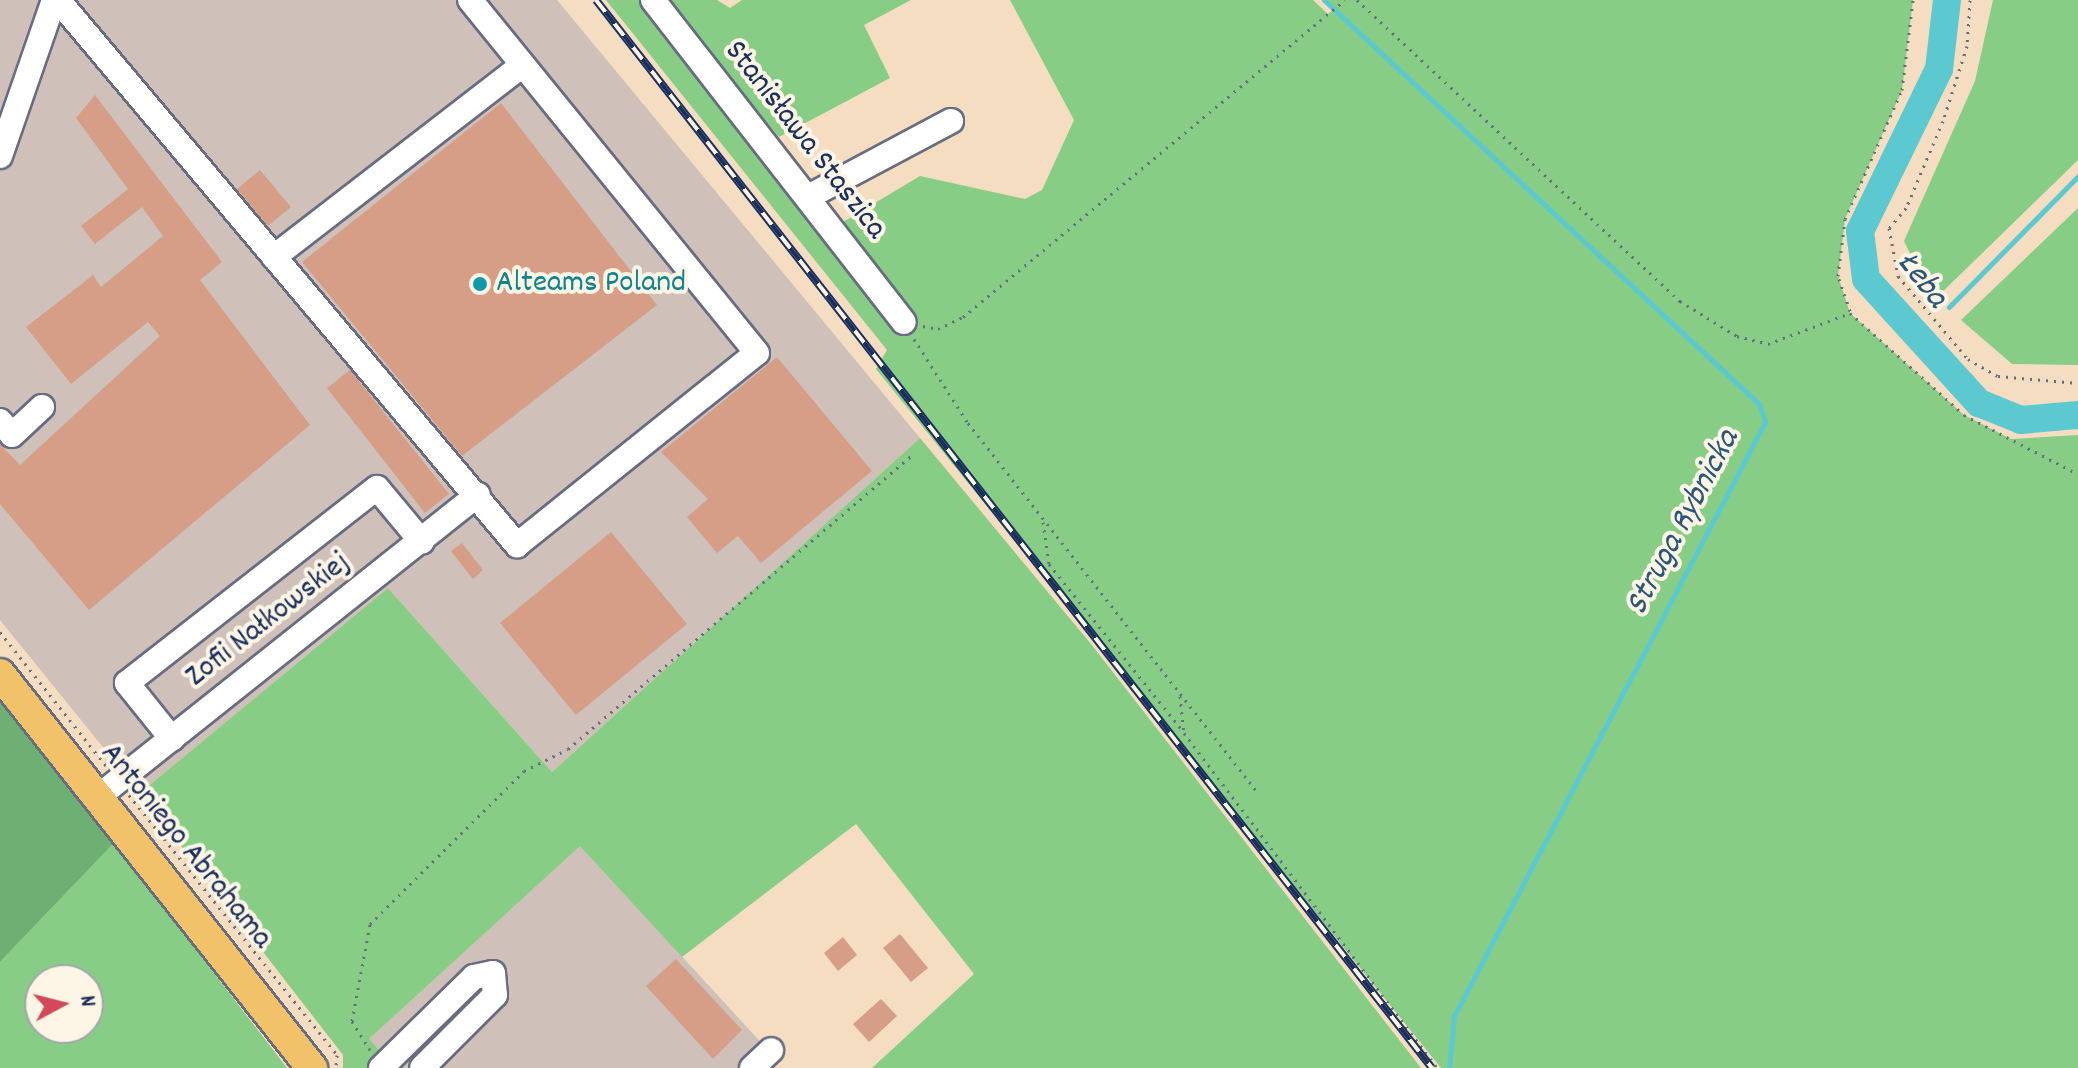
<!DOCTYPE html>
<html>
<head>
<meta charset="utf-8">
<style>
	body { margin:0 }
	#map { position:relative; width:2078px; height:1068px; overflow:hidden; background:#f4ddc1; font-family:Dekko,sans-serif }
	div>[style] { position:absolute }
	.industrial>* { inset:0; background:#cfc0ba }
	.green>* { inset:0; background:#88cd86 }
	.forest>* { inset:0; background:#6eb073 }
	.stream>* { height:5px; margin:-2.5px; padding:0 2.5px; transform-origin:2.5px; border-radius:2.5px; background:#5bc9cf }
	.river>* { height:28px; margin:-14px; padding:0 14px; transform-origin:14px; border-radius:14px; background:#5bc9cf }
	.building>* { inset:0; background:#d69e87 }
	.path>* { height:3px; margin-top:-1.5px; transform-origin:0; background:repeating-linear-gradient(90deg,#676c81 0 2px,transparent 0 8px) }
	.roads { filter:drop-shadow(2px 0 #676c81) drop-shadow(-2px 0 #676c81) drop-shadow(0 2px #676c81) drop-shadow(0 -2px #676c81) }
	.minor>* { height:24px; margin:-12px; padding:0 12px; transform-origin:12px; border-radius:12px; background:#fff }
	.major>* { height:30px; margin:-15px; padding:0 15px; transform-origin:15px; border-radius:15px; background:#f2c26a }
	.rail>* { height:8px; margin-top:-4px; transform-origin:0; background:repeating-linear-gradient(90deg,#fcf5e5 0 15px,#1b2f5e 0 30px); box-sizing:border-box; border-block:2px solid #1b2f5e }
	.dots>* { width:22px; height:22px; translate:-50% -50%; box-sizing:border-box; border:4px solid #fcf5e5; border-radius:50% }
	span { translate:-50% -50%; white-space:nowrap; text-align:center; line-height:1.15; -webkit-text-stroke:8px #fcf5e5; paint-order:stroke }
	.street-label { font-size:32px; color:#1b2f5e }
	.culture-label { font-size:32px; color:#0d838f }
	.left { translate:0 -50%; text-align:left }
	.water-label { font-size:34px; color:#2b567a; font-style:italic }
	.north { position:absolute; left:24px; top:964px; width:80px; height:80px; box-sizing:border-box; background:#fcf5e5; border:2px solid #a2a6af; border-radius:50%; rotate:83deg; font-size:22px; font-weight:700; line-height:32px; text-align:center; color:#1b2f5e }
	.north::after { content:''; display:block; margin:auto; width:28px; height:36px; background:#d1495b; clip-path:polygon(50% 0,100% 100%,50% 72%,0 100%) }
</style>
</head>
<body>
<div id="map">
	<div class="industrial">
		<i style="clip-path:polygon(0 0,557px 0,920px 438px,552px 772px,388px 588px,140px 793px,0 620px)"></i>
		<i style="clip-path:polygon(580px 845px,766px 1048px,745px 1068px,390px 1068px,369px 1039px)"></i>
	</div>
	<div class="green">
		<i style="clip-path:polygon(606px 0,653px 0,898px 313px,843px 222px,920px 176px,1025px 199px,1042px 190px,1074px 120px,1010px 0,1313px 0,1328px 14px,1334px 9px,1324px 0,1913px 0,1902px 90px,1845px 219px,1838px 276px,1850px 313px,1964px 415px,2011px 439px,2078px 435px,2078px 1068px,1441px 1068px,876px 369px,887px 350px)"></i>
		<i style="clip-path:polygon(665px 0,717px 0,730px 8px,742px 0,911px 0,864px 25px,890px 78px,779px 137px)"></i>
		<i style="clip-path:polygon(1993px 0,2078px 0,2078px 160px,1933px 301px,1904px 241px,1975px 81px)"></i>
		<i style="clip-path:polygon(2078px 208px,2078px 365px,2012px 364px,1961px 320px)"></i>
		<i style="clip-path:polygon(920px 438px,1091px 644px,1421px 1068px,872px 1068px,974px 974px,856px 824px,682px 957px,580px 846px,369px 1039px,385px 1057px,372px 1068px,343px 1068px,343px 1055px,140px 793px,388px 588px,552px 772px)"></i>
		<i style="clip-path:polygon(evenodd,114px 843px,287px 1068px,0 1068px,0 962px,114px 843px,40px 980px,88px 980px,88px 1028px,40px 1028px,40px 980px)"></i>
	</div>
	<div class="forest">
		<i style="clip-path:polygon(0 700px,114px 843px,0 962px)"></i>
	</div>
	<div class="stream">
		<i style="left:1324px;top:0;width:594px;rotate:42.88deg"></i>
		<i style="left:1759px;top:404px;width:19px;rotate:72deg"></i>
		<i style="left:1765px;top:422px;width:670px;rotate:117.64deg"></i>
		<i style="left:1454px;top:1016px;width:52px;rotate:95.5deg"></i>
		<i style="left:1949px;top:307px;width:184px;rotate:-45.4deg"></i>
	</div>
	<div class="river">
		<i style="left:1947px;top:0;width:69px;rotate:96.6deg"></i>
		<i style="left:1939px;top:69px;width:180px;rotate:116deg"></i>
		<i style="left:1860px;top:231px;width:48px;rotate:82.9deg"></i>
		<i style="left:1866px;top:279px;width:168px;rotate:47.7deg"></i>
		<i style="left:1979px;top:403px;width:45px;rotate:22deg"></i>
		<i style="left:2021px;top:420px;width:57px;rotate:-5deg"></i>
	</div>
	<div class="building">
		<i style="clip-path:polygon(95px 95px,222px 262px,200px 280px,310px 425px,89px 610px,0 504px,0 444px,20px 465px,160px 336px,148px 322px,71px 384px,26px 327px,93px 275px,101px 287px,163px 236px,142px 207px,95px 244px,81px 226px,128px 189px,76px 118px)"></i>
		<i style="clip-path:polygon(501px 103px,657px 305px,462px 456px,302px 262px)"></i>
		<i style="clip-path:polygon(260px 170px,291px 207px,268px 226px,237px 189px)"></i>
		<i style="clip-path:polygon(777px 357px,872px 471px,761px 563px,738px 536px,717px 553px,687px 517px,708px 499px,661px 452px)"></i>
		<i style="clip-path:polygon(350px 370px,449px 494px,425px 513px,327px 388px)"></i>
		<i style="clip-path:polygon(611px 532px,687px 624px,576px 715px,500px 623px)"></i>
		<i style="clip-path:polygon(462px 543px,483px 570px,473px 579px,451px 551px)"></i>
		<i style="clip-path:polygon(900px 934px,928px 968px,911px 982px,883px 948px)"></i>
		<i style="clip-path:polygon(843px 937px,857px 955px,838px 971px,824px 953px)"></i>
		<i style="clip-path:polygon(676px 959px,742px 1030px,713px 1059px,646px 986px)"></i>
		<i style="clip-path:polygon(881px 999px,897px 1016px,869px 1042px,853px 1024px)"></i>
	</div>
	<div class="path">
		<i style="left:1357px;top:0;width:442px;rotate:43deg"></i>
		<i style="left:1680px;top:301px;width:67px;rotate:31.6deg"></i>
		<i style="left:1737px;top:336px;width:32px;rotate:14deg"></i>
		<i style="left:1768px;top:344px;width:88px;rotate:-20.7deg"></i>
		<i style="left:1850px;top:313px;width:153px;rotate:41.8deg"></i>
		<i style="left:1964px;top:415px;width:128px;rotate:27.4deg"></i>
		<i style="left:1970px;top:0;width:46px;rotate:93.7deg"></i>
		<i style="left:1967px;top:46px;width:79px;rotate:107.7deg"></i>
		<i style="left:1943px;top:121px;width:95px;rotate:113deg"></i>
		<i style="left:1906px;top:208px;width:26px;rotate:130deg"></i>
		<i style="left:1889px;top:228px;width:49px;rotate:79.4deg"></i>
		<i style="left:1898px;top:276px;width:109px;rotate:49.9deg"></i>
		<i style="left:1968px;top:359px;width:34px;rotate:30deg"></i>
		<i style="left:1998px;top:376px;width:80px;rotate:5deg"></i>
		<i style="left:1850px;top:311px;width:37px;rotate:-109deg"></i>
		<i style="left:1838px;top:276px;width:57px;rotate:-83deg"></i>
		<i style="left:1845px;top:219px;width:141px;rotate:-66.2deg"></i>
		<i style="left:1902px;top:90px;width:91px;rotate:-83deg"></i>
		<i style="left:923px;top:326px;width:15px;rotate:11deg"></i>
		<i style="left:938px;top:329px;width:28px;rotate:-26deg"></i>
		<i style="left:963px;top:317px;width:496px;rotate:-39.7deg"></i>
		<i style="left:914px;top:339px;width:100px;rotate:57.3deg"></i>
		<i style="left:968px;top:423px;width:470px;rotate:51.9deg"></i>
		<i style="left:1043px;top:522px;width:42px;rotate:81.9deg"></i>
		<i style="left:1049px;top:564px;width:214px;rotate:51.3deg"></i>
		<i style="left:0;top:632px;width:172px;rotate:51.6deg"></i>
		<i style="left:1180px;top:696px;width:37px;rotate:84deg"></i>
		<i style="left:1184px;top:733px;width:420px;rotate:52.9deg"></i>
		<i style="left:129px;top:795px;width:333px;rotate:51.3deg"></i>
		<i style="left:337px;top:1055px;width:12px;rotate:95deg"></i>
		<i style="left:370px;top:1050px;width:34px;rotate:-122deg"></i>
		<i style="left:352px;top:1021px;width:99px;rotate:-79.5deg"></i>
		<i style="left:370px;top:924px;width:217px;rotate:-44.8deg"></i>
		<i style="left:524px;top:771px;width:49px;rotate:-26.6deg"></i>
		<i style="left:568px;top:749px;width:455px;rotate:-40.5deg"></i>
	</div>
	<div class="roads">
		<div class="minor">
			<i style="left:58px;top:0;width:713px;rotate:49.9deg"></i>
			<i style="left:517px;top:545px;width:307px;rotate:-38.7deg"></i>
			<i style="left:757px;top:353px;width:455px;rotate:-129.1deg"></i>
			<i style="left:653px;top:0;width:408px;rotate:52.1deg"></i>
			<i style="left:0;top:156px;width:165px;rotate:-70.9deg"></i>
			<i style="left:808px;top:197px;width:162px;rotate:-28deg"></i>
			<i style="left:274px;top:257px;width:314px;rotate:-37.7deg"></i>
			<i style="left:0;top:421px;width:18px;rotate:49deg"></i>
			<i style="left:12px;top:435px;width:41px;rotate:-43deg"></i>
			<i style="left:172px;top:739px;width:72px;rotate:-128.8deg"></i>
			<i style="left:127px;top:683px;width:317px;rotate:-38deg"></i>
			<i style="left:377px;top:488px;width:70px;rotate:50.2deg"></i>
			<i style="left:99px;top:796px;width:484px;rotate:-38.5deg"></i>
			<i style="left:381px;top:1068px;width:130px;rotate:-44.4deg"></i>
			<i style="left:474px;top:977px;width:19px;rotate:-12deg"></i>
			<i style="left:493px;top:973px;width:22px;rotate:85deg"></i>
			<i style="left:495px;top:995px;width:103px;rotate:135deg"></i>
			<i style="left:752px;top:1068px;width:26px;rotate:-43deg"></i>
		</div>
		<div class="major">
			<i style="left:0;top:674px;width:503px;rotate:51.63deg"></i>
		</div>
	</div>
	<div class="rail">
		<i style="left:596px;top:0;width:1356px;rotate:51.95deg"></i>
	</div>
	<div class="dots">
		<i style="left:480px;top:284px;background:#0f9aa8"></i>
	</div>
	<div class="street-label">
		<span style="left:804px;top:141px;rotate:52deg">Stanisława Staszica</span>
		<span style="left:269px;top:621px;rotate:-38deg">Zofii Nałkowskiej</span>
		<span style="left:185px;top:847px;rotate:51deg">Antoniego Abrahama</span>
	</div>
	<div class="culture-label">
		<span class="left" style="left:496px;top:284px">Alteams Poland</span>
	</div>
	<div class="water-label">
		<span style="left:1921px;top:281px;rotate:52deg">Łeba</span>
		<span style="left:1684px;top:523px;rotate:-62deg">Struga Rybnicka</span>
	</div>
	<div class="north">N</div>
</div>
</body>
</html>
